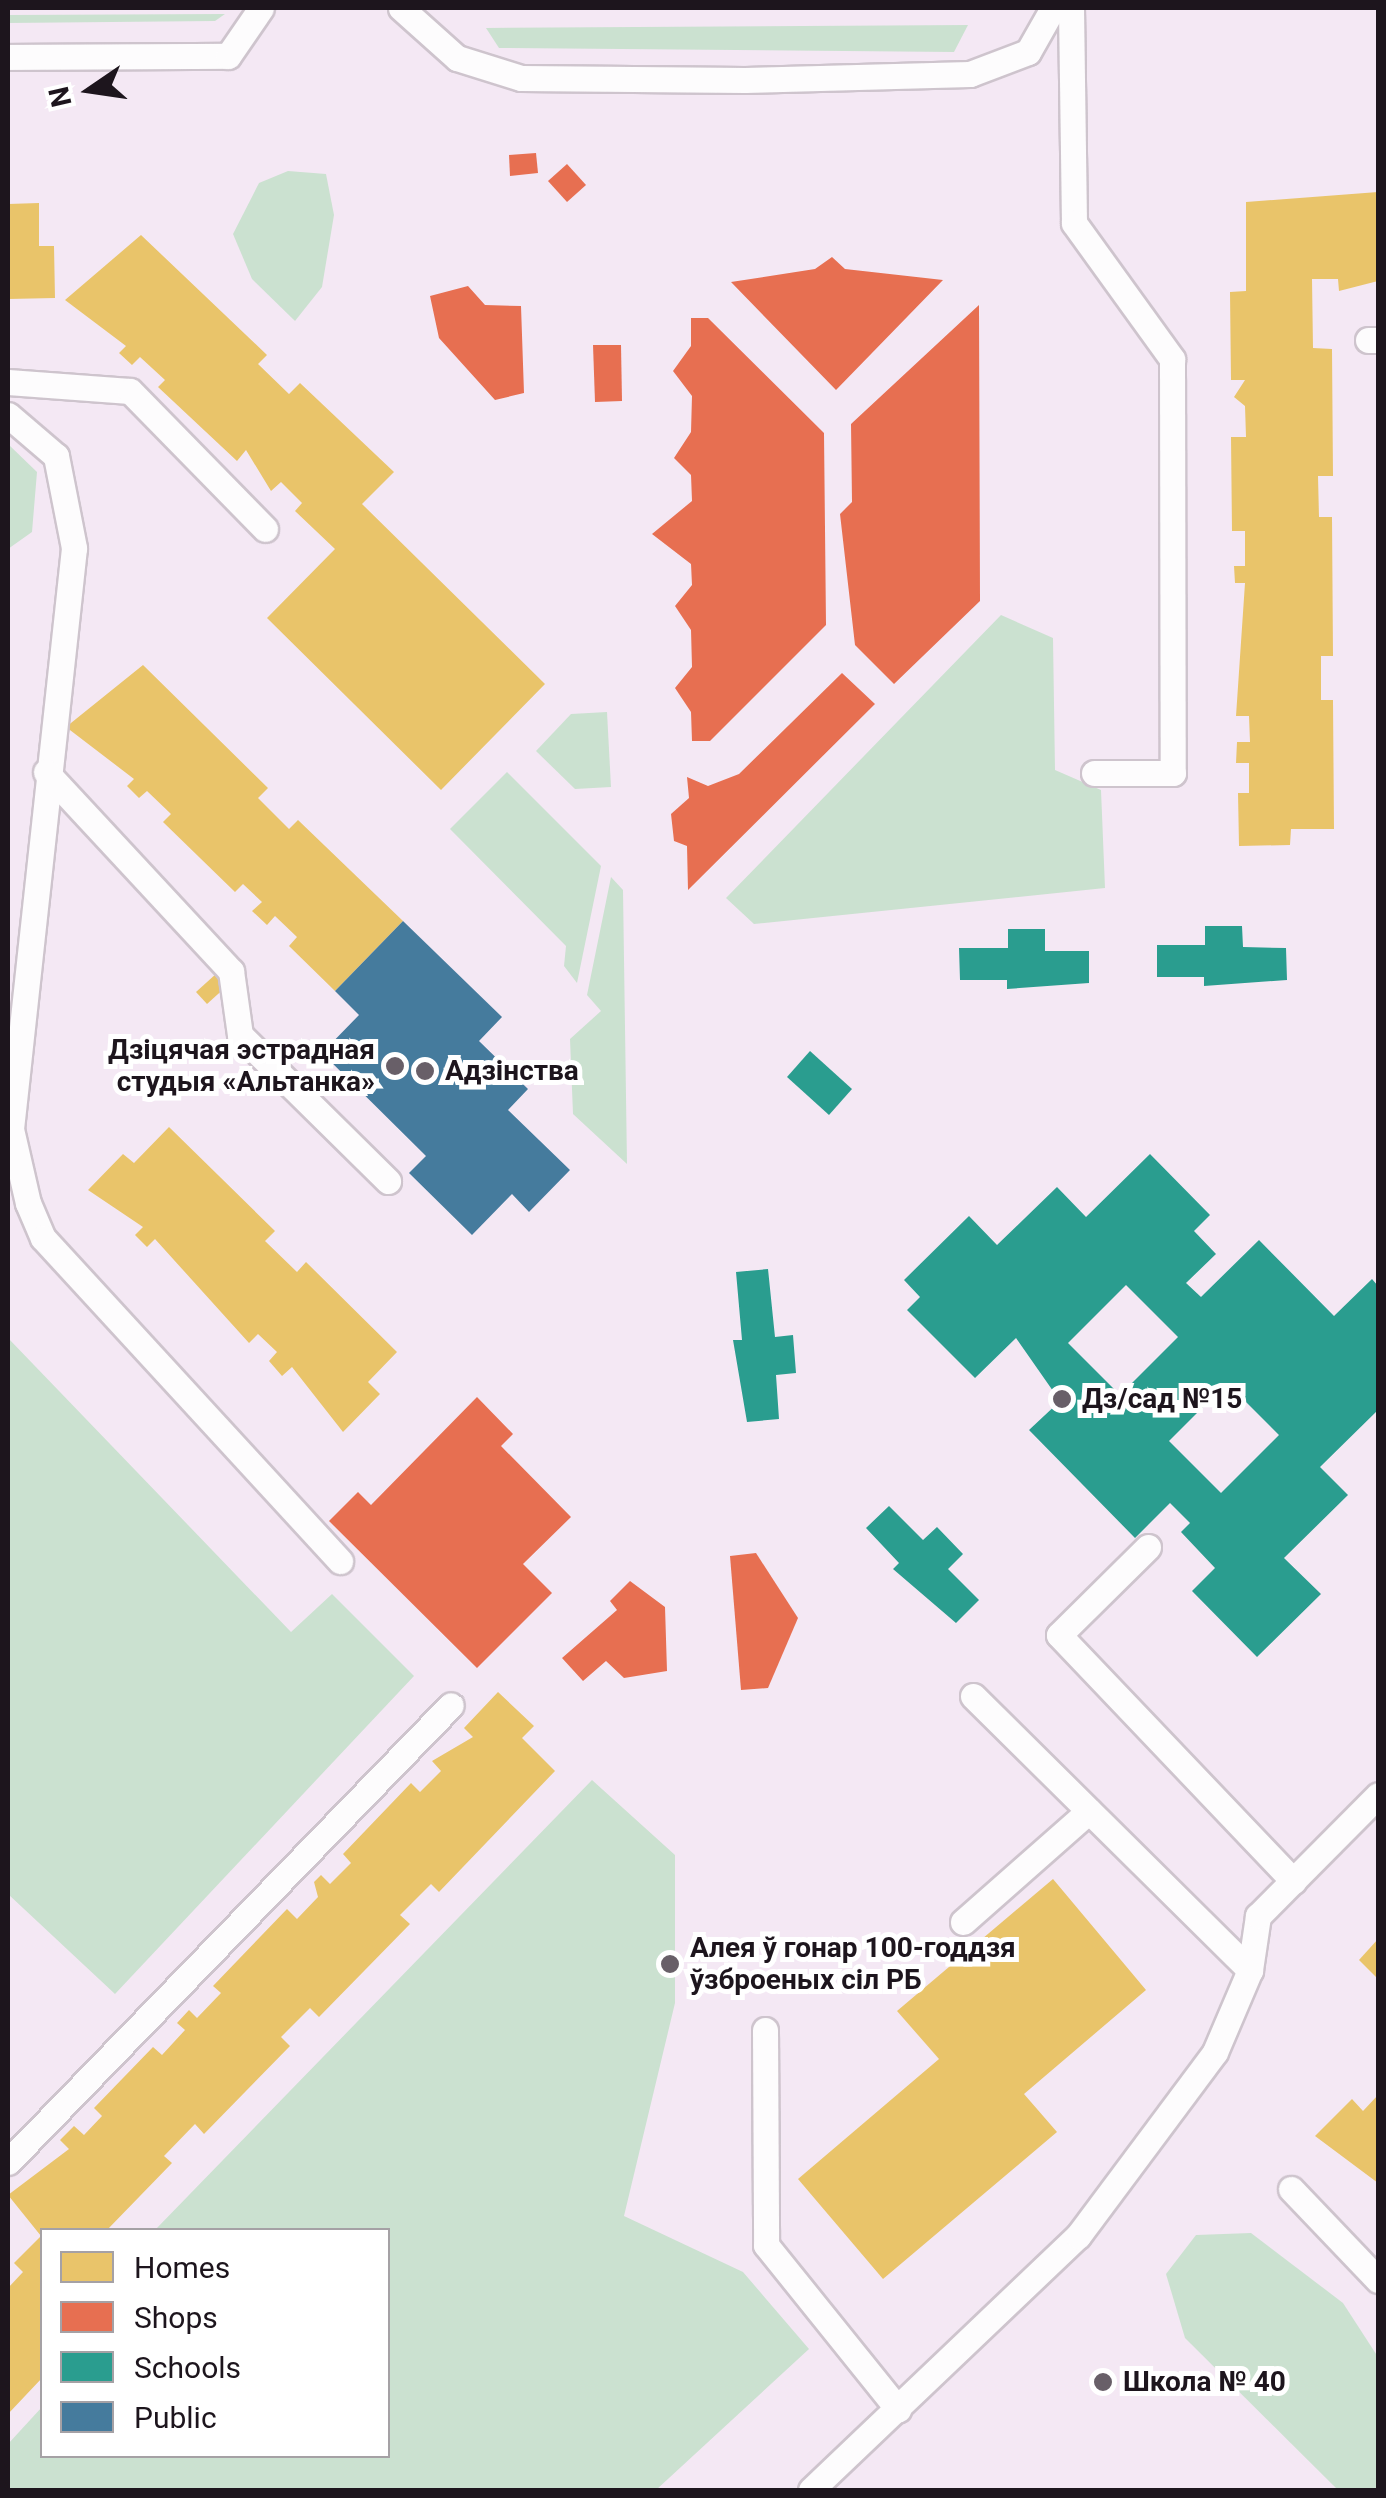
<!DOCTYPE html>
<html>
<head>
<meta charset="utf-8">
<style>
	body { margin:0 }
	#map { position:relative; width:1386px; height:2498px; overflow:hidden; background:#f4e8f4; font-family:Roboto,sans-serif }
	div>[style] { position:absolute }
	.green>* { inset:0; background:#cbe1d0 }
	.homes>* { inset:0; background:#e9c46a }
	.shops>* { inset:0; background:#e76f51 }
	.schools>* { inset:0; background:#2a9d8f }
	.public>* { inset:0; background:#457b9d }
	.roads { filter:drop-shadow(2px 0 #cec4cd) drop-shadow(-2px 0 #cec4cd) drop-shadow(0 2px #cec4cd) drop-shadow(0 -2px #cec4cd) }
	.service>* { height:25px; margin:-12.5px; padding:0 12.5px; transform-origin:12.5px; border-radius:12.5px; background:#fdfcfd }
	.dots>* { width:28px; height:28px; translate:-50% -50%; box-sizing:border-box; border:5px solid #fff; border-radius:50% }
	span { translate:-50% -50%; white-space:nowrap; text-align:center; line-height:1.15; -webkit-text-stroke:10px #fff; paint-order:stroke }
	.poi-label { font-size:28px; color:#1d151d; font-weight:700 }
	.right { translate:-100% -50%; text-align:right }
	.left { translate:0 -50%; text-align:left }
	.frame { position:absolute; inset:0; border:10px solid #1d151d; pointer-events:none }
	.legend { position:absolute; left:40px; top:2228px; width:350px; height:230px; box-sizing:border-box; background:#fff; border:2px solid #a5a1a5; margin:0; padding:12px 18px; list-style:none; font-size:30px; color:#1d151d }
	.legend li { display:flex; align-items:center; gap:20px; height:50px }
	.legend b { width:50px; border:2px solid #a5a1a5 }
	.north { position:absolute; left:40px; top:40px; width:100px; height:100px; -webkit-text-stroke:8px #fff; paint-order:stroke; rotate:257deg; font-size:28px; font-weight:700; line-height:40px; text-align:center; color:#1d151d }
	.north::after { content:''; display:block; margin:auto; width:35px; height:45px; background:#1d151d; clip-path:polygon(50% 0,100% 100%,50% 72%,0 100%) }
</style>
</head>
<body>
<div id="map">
	<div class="green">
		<i style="clip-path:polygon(225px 14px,215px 21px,8px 23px,8px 15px)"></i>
		<i style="clip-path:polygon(968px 25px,954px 52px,499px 48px,486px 28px)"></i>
		<i style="clip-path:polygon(288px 171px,326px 174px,334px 215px,322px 287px,295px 321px,252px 279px,233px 234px,259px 183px)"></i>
		<i style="clip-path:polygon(8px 444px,37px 472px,32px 532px,8px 549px)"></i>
		<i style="clip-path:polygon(1001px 615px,1053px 638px,1055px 770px,1101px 790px,1105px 888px,754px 924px,726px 898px)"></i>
		<i style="clip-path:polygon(607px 712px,611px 787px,575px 789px,536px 751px,571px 714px)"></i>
		<i style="clip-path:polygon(507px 772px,601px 866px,577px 983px,564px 966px,566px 946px,450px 829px)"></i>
		<i style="clip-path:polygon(611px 877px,623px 890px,627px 1164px,573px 1114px,570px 1039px,601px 1011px,587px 995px)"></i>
		<i style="clip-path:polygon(8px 1338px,291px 1632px,332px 1594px,414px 1676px,115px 1994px,8px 1894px)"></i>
		<i style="clip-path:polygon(592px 1780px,675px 1855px,675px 2003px,624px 2216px,743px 2272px,809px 2349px,656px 2490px,8px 2490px,8px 2444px,42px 2407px,42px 2456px,388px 2456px,388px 2230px,155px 2230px)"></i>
		<i style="clip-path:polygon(1251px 2233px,1343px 2303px,1378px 2357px,1378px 2490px,1338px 2490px,1185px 2338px,1166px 2274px,1196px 2235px)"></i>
	</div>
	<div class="homes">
		<i style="clip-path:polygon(1378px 192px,1378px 281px,1339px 291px,1338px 279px,1312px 279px,1313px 348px,1332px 349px,1333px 476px,1318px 476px,1319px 517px,1332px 517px,1333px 656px,1321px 656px,1321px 700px,1333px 700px,1334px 829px,1291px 829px,1290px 845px,1239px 846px,1238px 793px,1249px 793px,1249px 763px,1236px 763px,1237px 742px,1250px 742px,1249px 716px,1236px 716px,1245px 583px,1235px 583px,1234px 566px,1245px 566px,1245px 531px,1232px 531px,1231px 437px,1246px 437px,1245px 406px,1234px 397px,1245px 380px,1231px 380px,1230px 292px,1246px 291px,1246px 202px)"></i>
		<i style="clip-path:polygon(39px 203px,39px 246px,54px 246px,55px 298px,8px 299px,8px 204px)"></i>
		<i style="clip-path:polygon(141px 235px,267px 355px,258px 364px,289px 394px,300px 383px,394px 472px,362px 504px,545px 684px,441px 790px,267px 618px,335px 549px,295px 511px,302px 503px,281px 482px,271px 491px,246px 450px,237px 461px,158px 387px,165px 380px,140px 357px,132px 365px,119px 353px,126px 346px,65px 300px)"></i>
		<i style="clip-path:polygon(143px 665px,268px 788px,258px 798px,289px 829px,298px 820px,403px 921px,335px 991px,289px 946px,297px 937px,275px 916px,267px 925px,252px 911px,262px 902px,243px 884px,235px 892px,163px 822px,171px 814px,147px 791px,139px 798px,127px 786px,134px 779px,66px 727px)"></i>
		<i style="clip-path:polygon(217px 973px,228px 985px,207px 1004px,196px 992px)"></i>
		<i style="clip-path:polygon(169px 1127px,275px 1231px,265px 1241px,297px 1272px,306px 1262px,397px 1352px,368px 1382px,380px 1394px,343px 1432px,292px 1367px,282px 1376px,269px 1361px,277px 1352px,258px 1334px,249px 1343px,155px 1239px,147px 1247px,135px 1235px,143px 1227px,88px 1190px,123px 1154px,134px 1163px)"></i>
		<i style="clip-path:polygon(498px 1692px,534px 1726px,522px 1738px,555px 1771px,439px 1892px,431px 1884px,400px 1915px,410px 1924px,319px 2017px,310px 2008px,281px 2037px,290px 2046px,204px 2134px,195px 2124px,164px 2156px,172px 2163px,107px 2230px,42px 2230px,42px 2378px,8px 2414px,8px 2288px,23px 2272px,14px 2263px,41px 2236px,8px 2195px,69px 2149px,60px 2140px,74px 2126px,84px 2135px,102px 2116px,94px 2108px,153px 2047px,162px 2055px,185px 2030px,177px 2023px,189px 2010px,197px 2018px,221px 1993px,213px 1986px,287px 1909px,297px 1919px,318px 1897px,314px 1882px,321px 1875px,330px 1884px,351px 1863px,343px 1854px,411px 1783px,420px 1792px,441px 1771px,432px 1761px,473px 1737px,464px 1728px)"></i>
		<i style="clip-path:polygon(1053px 1879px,1146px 1990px,1024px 2094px,1057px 2132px,883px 2279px,798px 2179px,939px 2059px,897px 2011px)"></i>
		<i style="clip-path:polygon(1378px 1939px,1378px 1979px,1359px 1960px)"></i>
		<i style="clip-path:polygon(1378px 2095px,1378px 2183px,1315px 2136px,1352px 2099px,1363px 2111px)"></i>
	</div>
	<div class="shops">
		<i style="clip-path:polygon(536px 153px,538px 173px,510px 176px,509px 155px)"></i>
		<i style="clip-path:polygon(567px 164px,586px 185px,567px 202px,548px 181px)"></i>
		<i style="clip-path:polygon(832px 257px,845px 269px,943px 280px,836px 390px,731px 282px,815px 269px)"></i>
		<i style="clip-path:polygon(468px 286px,485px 305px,521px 306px,524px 393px,495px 400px,439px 338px,430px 296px)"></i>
		<i style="clip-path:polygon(979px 305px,980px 601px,894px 684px,855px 645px,840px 514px,852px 502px,851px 424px)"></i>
		<i style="clip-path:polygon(691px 318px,708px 318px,824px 433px,826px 625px,710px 741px,692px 741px,691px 712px,675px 688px,692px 667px,691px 630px,675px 606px,692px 585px,691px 564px,652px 534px,692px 501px,691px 475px,674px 458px,691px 432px,692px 396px,673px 371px,691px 346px)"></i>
		<i style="clip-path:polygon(593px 345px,621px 345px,622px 401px,595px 402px)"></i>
		<i style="clip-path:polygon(842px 673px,875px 704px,688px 890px,687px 846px,674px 841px,671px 814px,689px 798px,687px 777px,708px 786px,739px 774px)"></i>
		<i style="clip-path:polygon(477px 1397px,513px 1434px,501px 1446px,571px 1517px,523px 1564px,552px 1593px,477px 1668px,329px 1521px,358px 1492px,371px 1505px)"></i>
		<i style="clip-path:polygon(756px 1553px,798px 1618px,768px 1688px,741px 1690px,730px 1556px)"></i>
		<i style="clip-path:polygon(630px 1581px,665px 1607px,667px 1671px,624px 1678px,606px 1661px,583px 1681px,562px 1658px,617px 1610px,610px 1601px)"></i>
	</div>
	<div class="schools">
		<i style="clip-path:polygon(1205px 926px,1242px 926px,1243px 947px,1286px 948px,1287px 980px,1204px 986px,1204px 977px,1157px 977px,1157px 945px,1205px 945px)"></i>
		<i style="clip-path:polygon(1008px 929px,1045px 929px,1045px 951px,1089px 951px,1089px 983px,1007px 989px,1007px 980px,960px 980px,959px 948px,1008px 948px)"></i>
		<i style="clip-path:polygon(810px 1051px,852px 1089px,829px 1115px,787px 1077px)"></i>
		<i style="clip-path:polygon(evenodd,1150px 1154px,1210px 1215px,1194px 1231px,1216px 1254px,1186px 1283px,1201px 1297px,1259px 1240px,1334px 1316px,1372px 1279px,1378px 1286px,1378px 1410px,1320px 1467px,1348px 1495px,1284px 1558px,1321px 1594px,1257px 1657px,1192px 1591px,1215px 1568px,1181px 1532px,1190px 1523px,1170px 1503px,1135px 1538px,1029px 1430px,1060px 1401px,1016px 1338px,975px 1378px,907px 1310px,920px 1297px,904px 1280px,969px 1216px,997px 1245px,1057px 1187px,1086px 1217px,1150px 1154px,1126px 1285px,1178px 1337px,1120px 1395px,1068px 1343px,1126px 1285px,1150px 1154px,1227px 1383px,1279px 1435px,1221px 1493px,1169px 1441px,1227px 1383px)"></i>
		<i style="clip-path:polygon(768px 1269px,775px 1337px,793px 1335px,796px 1373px,776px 1375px,779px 1419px,747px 1422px,733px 1340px,742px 1340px,736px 1272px)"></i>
		<i style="clip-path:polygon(889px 1506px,923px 1540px,937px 1527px,963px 1554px,948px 1569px,979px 1600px,956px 1623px,893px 1569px,899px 1563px,866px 1528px)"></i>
	</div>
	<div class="public">
		<i style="clip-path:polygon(403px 921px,502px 1017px,479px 1041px,528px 1089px,508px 1110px,570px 1170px,529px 1212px,512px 1194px,472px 1235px,409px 1173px,426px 1156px,322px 1053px,359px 1015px,335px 991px)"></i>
	</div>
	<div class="roads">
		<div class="service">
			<i style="left:401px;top:8px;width:75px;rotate:41.8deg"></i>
			<i style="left:457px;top:58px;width:67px;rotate:17.4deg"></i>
			<i style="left:521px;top:78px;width:224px;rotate:0.5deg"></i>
			<i style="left:745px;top:80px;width:225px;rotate:-1.5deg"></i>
			<i style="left:970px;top:74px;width:62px;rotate:-20.8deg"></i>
			<i style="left:1028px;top:52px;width:51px;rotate:-60.4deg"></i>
			<i style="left:1071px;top:8px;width:215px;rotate:89.2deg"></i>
			<i style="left:1074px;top:223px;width:168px;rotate:54.2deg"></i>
			<i style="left:1172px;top:359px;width:414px;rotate:89.9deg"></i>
			<i style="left:1173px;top:773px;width:79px;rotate:180deg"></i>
			<i style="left:8px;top:57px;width:220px;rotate:-0.3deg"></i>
			<i style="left:228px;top:56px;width:58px;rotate:-55.5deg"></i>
			<i style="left:1368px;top:340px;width:10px"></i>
			<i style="left:8px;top:382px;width:122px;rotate:4.2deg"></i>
			<i style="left:130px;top:391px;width:193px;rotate:45.6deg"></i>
			<i style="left:8px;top:415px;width:63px;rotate:40.5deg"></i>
			<i style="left:56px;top:456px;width:94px;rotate:78.9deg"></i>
			<i style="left:74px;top:548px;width:584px;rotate:96.19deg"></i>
			<i style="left:11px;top:1129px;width:76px;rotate:77.1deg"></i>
			<i style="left:28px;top:1203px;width:38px;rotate:67deg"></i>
			<i style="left:43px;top:1238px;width:439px;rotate:47.4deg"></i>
			<i style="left:46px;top:772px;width:272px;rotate:47.1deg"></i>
			<i style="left:231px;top:971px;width:65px;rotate:82deg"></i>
			<i style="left:240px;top:1035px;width:208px;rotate:44.6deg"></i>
			<i style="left:1148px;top:1547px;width:125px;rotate:135.3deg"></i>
			<i style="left:1059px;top:1635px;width:340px;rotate:46.4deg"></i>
			<i style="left:973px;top:1696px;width:390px;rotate:44.7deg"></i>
			<i style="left:963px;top:1922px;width:168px;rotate:-41.4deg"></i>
			<i style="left:765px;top:2030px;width:215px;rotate:89.7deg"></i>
			<i style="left:766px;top:2245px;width:211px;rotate:51.2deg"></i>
			<i style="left:8px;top:2162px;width:636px;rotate:-45.89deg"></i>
			<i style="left:1291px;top:2189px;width:126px;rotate:46.3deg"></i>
			<i style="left:811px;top:2490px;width:369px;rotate:-43.6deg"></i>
			<i style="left:1078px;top:2236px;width:229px;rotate:-53.3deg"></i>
			<i style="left:1215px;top:2052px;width:89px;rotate:-66.9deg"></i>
			<i style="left:1250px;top:1970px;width:55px;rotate:-81.6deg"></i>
			<i style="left:1258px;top:1916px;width:170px;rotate:-45.2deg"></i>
		</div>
	</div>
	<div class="dots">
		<i style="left:395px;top:1066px;background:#685f68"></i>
		<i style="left:425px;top:1071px;background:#685f68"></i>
		<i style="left:1062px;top:1399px;background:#685f68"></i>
		<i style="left:670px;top:1964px;background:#685f68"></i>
		<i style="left:1103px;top:2382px;background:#685f68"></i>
	</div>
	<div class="poi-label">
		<span class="right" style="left:375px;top:1066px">Дзіцячая эстрадная<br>студыя «Альтанка»</span>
		<span class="left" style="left:445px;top:1071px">Адзінства</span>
		<span class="left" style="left:1082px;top:1399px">Дз/сад №15</span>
		<span class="left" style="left:690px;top:1964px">Алея ў гонар 100-годдзя<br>ўзброеных сіл РБ</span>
		<span class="left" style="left:1123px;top:2382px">Школа № 40</span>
	</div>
	<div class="frame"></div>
	<ul class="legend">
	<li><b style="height:28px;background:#e9c46a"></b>Homes</li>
	<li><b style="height:28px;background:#e76f51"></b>Shops</li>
	<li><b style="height:28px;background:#2a9d8f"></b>Schools</li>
	<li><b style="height:28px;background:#457b9d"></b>Public</li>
	</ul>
	<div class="north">N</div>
</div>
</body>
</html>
